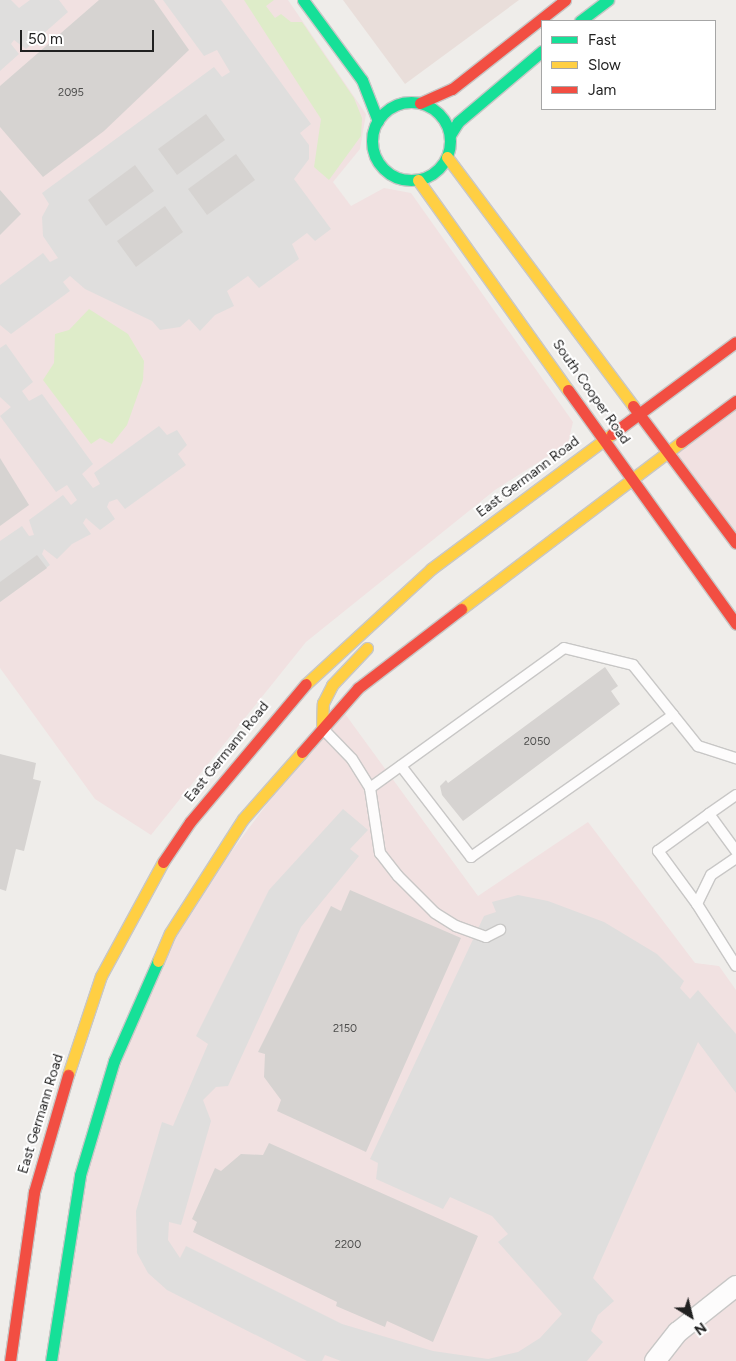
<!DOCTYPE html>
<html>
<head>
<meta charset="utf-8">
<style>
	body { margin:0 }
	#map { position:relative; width:736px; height:1361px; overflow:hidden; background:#efedea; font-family:Figtree,sans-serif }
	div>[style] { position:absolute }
	.commercial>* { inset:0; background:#f1e1e1 }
	.military>* { inset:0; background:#e9deda }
	.grass>* { inset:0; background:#deecc9 }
	.parking>* { inset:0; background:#dfdedd }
	.building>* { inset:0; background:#d6d3d1 }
	.roads { filter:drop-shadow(1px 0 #c8c7c6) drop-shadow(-1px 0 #c8c7c6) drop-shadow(0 1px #c8c7c6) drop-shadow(0 -1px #c8c7c6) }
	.lane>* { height:10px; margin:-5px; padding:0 5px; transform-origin:5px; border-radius:5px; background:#fdfcfc }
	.street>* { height:20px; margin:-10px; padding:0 10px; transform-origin:10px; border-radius:10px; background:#fdfcfc }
	.fast>* { height:11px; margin:-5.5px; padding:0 5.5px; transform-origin:5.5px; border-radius:5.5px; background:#16e098 }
	.fast>.ring { margin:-5.5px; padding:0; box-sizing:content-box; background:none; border:11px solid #16e098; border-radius:50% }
	.slow>* { height:11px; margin:-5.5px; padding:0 5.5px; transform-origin:5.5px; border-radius:5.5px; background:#ffcf43 }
	.jam>* { height:11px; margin:-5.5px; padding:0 5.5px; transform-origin:5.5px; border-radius:5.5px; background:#f24e42 }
	span { translate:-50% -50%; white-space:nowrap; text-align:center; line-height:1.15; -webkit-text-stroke:4px #fff; paint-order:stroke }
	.number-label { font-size:11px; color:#4e4e4d }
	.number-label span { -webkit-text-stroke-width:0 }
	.street-label { font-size:14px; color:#212121 }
	.legend { position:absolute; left:541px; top:20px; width:175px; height:90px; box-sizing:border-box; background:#fff; border:1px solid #a6a6a6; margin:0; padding:6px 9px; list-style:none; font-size:15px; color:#212121 }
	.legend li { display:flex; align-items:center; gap:10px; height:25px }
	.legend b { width:25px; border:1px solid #a6a6a6 }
	.north { position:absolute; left:666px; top:1291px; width:50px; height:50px; -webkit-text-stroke:4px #fff; paint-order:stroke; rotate:144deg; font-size:14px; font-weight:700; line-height:20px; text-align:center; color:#212121 }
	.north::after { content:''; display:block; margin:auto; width:18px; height:22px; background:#212121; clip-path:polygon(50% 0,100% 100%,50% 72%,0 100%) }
	.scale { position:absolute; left:20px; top:30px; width:134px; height:22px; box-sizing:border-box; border:2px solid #212121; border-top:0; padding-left:6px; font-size:15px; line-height:18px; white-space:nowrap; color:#212121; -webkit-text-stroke:4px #fff; paint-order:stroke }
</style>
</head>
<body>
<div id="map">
	<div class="commercial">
		<i style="clip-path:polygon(0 0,288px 0,366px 114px,360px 149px,333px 182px,351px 206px,384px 188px,411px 193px,573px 422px,568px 443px,495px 490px,306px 642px,151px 835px,95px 799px,0 668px)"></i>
		<i style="clip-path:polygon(736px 402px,736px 544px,668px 452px)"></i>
		<i style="clip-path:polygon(340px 707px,478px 896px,588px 822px,695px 963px,719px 966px,736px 990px,736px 1361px,51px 1361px,80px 1175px,170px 933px)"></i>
	</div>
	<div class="military">
		<i style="clip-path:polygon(343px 0,519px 0,405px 84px)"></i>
	</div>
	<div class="grass">
		<i style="clip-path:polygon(244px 0,274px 0,266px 6px,275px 18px,281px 14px,291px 22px,302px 22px,354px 98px,362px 118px,361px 136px,329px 180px,314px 167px,321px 119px)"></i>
		<i style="clip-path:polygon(89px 309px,128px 334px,144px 361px,143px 380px,127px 425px,112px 444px,100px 438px,91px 444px,43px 380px,54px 363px,55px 334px,69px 330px)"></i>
	</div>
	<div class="parking">
		<i style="clip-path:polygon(0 0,11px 0,19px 8px,30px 0,59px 0,68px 12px,26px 49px,14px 40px,11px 44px,19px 54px,0 71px)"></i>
		<i style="clip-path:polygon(163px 0,221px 0,311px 124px,300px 133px,309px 145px,309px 159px,294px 179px,331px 229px,315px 241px,307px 233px,292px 244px,299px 259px,259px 288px,248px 276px,227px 291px,234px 306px,215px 315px,200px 331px,189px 319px,180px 327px,160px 330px,152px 321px,85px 289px,70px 276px,63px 282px,70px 291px,11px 334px,0 325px,0 285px,43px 253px,50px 262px,58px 258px,43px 236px,42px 217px,49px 204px,42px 193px,214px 67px,222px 77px,230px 72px,217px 50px,204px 56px)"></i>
		<i style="clip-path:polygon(6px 344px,33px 382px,22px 391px,29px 401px,42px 394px,93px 464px,82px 474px,93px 488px,100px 484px,94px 473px,159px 426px,167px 435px,177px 430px,187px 445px,178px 454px,186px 465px,125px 509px,117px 499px,109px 502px,107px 507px,115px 519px,100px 530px,86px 518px,83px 523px,91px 534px,72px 544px,57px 559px,44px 549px,42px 554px,50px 565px,0 602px,0 541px,22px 526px,29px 536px,34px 535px,29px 520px,63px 495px,71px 505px,77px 500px,67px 485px,56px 492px,0 416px,11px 407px,0 397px,0 348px)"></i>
		<i style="clip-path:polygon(343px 809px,368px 830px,350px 849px,359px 856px,301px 927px,228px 1086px,216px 1087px,203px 1100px,211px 1121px,181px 1225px,169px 1222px,168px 1240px,180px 1258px,186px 1246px,342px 1324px,433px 1351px,488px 1359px,518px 1352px,540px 1338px,562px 1314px,498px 1242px,508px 1234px,492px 1216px,450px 1197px,443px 1209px,376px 1179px,378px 1163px,370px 1159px,484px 916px,496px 912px,492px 902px,518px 895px,548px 901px,604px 922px,657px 954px,684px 981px,680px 988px,690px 999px,698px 990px,736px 1034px,736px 1093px,698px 1042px,593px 1278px,614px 1301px,598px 1315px,591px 1331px,603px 1342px,587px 1361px,341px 1361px,325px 1355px,322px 1361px,307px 1361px,167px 1290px,148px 1273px,137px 1253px,136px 1211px,162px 1122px,173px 1126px,208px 1044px,196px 1036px,269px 890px)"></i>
	</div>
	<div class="building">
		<i style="clip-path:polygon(99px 0,154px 0,189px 50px,104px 131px,43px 177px,0 127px,0 86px)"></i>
		<i style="clip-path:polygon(206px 114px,225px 140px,177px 175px,158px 149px)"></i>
		<i style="clip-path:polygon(236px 154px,255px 180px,207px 215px,188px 189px)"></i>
		<i style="clip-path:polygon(135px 165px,154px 191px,106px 226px,88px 200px)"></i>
		<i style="clip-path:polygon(0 190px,21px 214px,0 235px)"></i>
		<i style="clip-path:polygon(165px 206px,183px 232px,136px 267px,117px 241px)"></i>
		<i style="clip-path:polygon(0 458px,29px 505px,0 526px)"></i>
		<i style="clip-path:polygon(37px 555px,47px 568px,0 602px,0 582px)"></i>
		<i style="clip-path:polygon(605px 667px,618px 686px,611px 691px,620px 704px,463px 821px,442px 795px,440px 786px,446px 780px,448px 783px)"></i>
		<i style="clip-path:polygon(0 754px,36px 763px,33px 779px,41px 781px,24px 851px,16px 849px,6px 891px,0 889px)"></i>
		<i style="clip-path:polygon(350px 890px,461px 938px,366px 1152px,277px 1111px,281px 1100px,264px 1077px,265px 1054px,258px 1052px,331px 906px,341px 911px)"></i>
		<i style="clip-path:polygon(269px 1143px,478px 1236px,433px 1342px,387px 1321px,385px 1327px,336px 1306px,337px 1302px,193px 1232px,197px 1222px,192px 1219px,215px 1168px,221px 1171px,241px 1154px,263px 1155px)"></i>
	</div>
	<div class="roads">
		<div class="lane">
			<i style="left:324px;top:730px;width:40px;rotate:46deg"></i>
			<i style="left:352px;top:759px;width:34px;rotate:58deg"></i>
			<i style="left:370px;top:788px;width:66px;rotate:81.3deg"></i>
			<i style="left:380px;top:853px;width:29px;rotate:52deg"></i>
			<i style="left:398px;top:876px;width:52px;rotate:45deg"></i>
			<i style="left:435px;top:913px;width:25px;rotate:32deg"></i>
			<i style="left:456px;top:926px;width:32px;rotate:20deg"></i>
			<i style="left:486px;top:937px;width:16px;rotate:-27deg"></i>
			<i style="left:401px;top:766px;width:115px;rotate:52.4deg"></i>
			<i style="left:471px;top:857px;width:247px;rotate:-35.1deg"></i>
			<i style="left:370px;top:788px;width:239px;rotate:-35.8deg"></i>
			<i style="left:564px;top:648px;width:71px;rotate:13.8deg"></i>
			<i style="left:633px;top:665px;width:104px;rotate:51.3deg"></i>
			<i style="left:698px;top:746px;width:40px;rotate:18deg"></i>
			<i style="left:736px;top:795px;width:33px;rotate:145deg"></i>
			<i style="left:709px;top:814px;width:46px;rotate:53.9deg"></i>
			<i style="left:736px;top:858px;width:30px;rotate:146deg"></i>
			<i style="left:711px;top:875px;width:32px;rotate:116deg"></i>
			<i style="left:697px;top:904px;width:73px;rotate:57.8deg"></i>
			<i style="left:697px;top:904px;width:66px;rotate:-126.3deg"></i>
			<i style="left:658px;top:851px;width:63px;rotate:-36deg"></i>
		</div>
		<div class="street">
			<i style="left:655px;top:1361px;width:37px;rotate:-52deg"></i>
			<i style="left:678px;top:1332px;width:74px;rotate:-38.4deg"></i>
		</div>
		<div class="fast">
			<i style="left:303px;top:0;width:99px;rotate:53.6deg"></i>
			<i style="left:362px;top:80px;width:44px;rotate:68.7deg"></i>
			<i style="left:580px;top:21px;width:35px;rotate:-37deg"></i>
			<i class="ring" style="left:372px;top:102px;width:67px;height:67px"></i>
			<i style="left:450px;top:135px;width:15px;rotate:-58deg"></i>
			<i style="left:458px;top:122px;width:110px;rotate:-40.2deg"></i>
			<i style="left:51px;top:1361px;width:188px;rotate:-81.1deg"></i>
			<i style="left:80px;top:1175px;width:119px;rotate:-73.4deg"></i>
			<i style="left:114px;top:1061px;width:109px;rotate:-66.3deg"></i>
		</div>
		<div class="slow">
			<i style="left:447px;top:157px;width:311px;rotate:53.2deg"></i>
			<i style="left:418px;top:180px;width:258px;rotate:54.5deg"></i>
			<i style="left:461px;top:609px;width:276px;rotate:-37.2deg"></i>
			<i style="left:306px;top:684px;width:170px;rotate:-42.6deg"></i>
			<i style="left:431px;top:569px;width:226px;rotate:-36.7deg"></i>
			<i style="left:322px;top:727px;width:24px;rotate:-88deg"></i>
			<i style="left:323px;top:703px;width:20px;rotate:-63deg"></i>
			<i style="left:332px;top:685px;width:51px;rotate:-46.6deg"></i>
			<i style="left:158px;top:961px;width:30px;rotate:-67deg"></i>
			<i style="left:170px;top:933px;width:135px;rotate:-57.4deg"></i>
			<i style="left:243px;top:819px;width:89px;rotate:-48.6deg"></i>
			<i style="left:68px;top:1075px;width:104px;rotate:-71.6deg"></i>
			<i style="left:101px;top:976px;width:130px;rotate:-61.5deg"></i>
		</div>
		<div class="jam">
			<i style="left:420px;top:103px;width:35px;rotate:-24deg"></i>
			<i style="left:452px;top:89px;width:144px;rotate:-38.2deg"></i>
			<i style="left:568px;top:390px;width:288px;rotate:54.3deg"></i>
			<i style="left:633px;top:406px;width:171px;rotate:53.1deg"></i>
			<i style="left:612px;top:434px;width:154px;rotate:-36.6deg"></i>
			<i style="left:681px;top:442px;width:69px;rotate:-36.7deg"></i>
			<i style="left:302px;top:752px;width:85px;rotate:-48.8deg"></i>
			<i style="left:358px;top:688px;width:130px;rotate:-37.5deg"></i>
			<i style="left:163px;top:862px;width:48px;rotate:-56deg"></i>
			<i style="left:190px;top:822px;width:180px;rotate:-50deg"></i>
			<i style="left:10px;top:1361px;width:171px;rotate:-81.9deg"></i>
			<i style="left:34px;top:1192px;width:122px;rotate:-73.8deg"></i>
		</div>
	</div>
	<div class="number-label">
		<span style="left:71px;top:93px">2095</span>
		<span style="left:537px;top:742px">2050</span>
		<span style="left:345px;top:1029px">2150</span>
		<span style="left:348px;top:1245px">2200</span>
	</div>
	<div class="street-label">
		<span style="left:591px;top:392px;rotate:55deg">South Cooper Road</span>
		<span style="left:528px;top:477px;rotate:-37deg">East Germann Road</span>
		<span style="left:227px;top:752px;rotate:-51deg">East Germann Road</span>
		<span style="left:41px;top:1114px;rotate:-73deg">East Germann Road</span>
	</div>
	<ul class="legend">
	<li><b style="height:6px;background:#16e098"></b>Fast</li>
	<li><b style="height:6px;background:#ffcf43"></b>Slow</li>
	<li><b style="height:6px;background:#f24e42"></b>Jam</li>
	</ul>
	<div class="north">N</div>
	<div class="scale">50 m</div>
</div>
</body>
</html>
